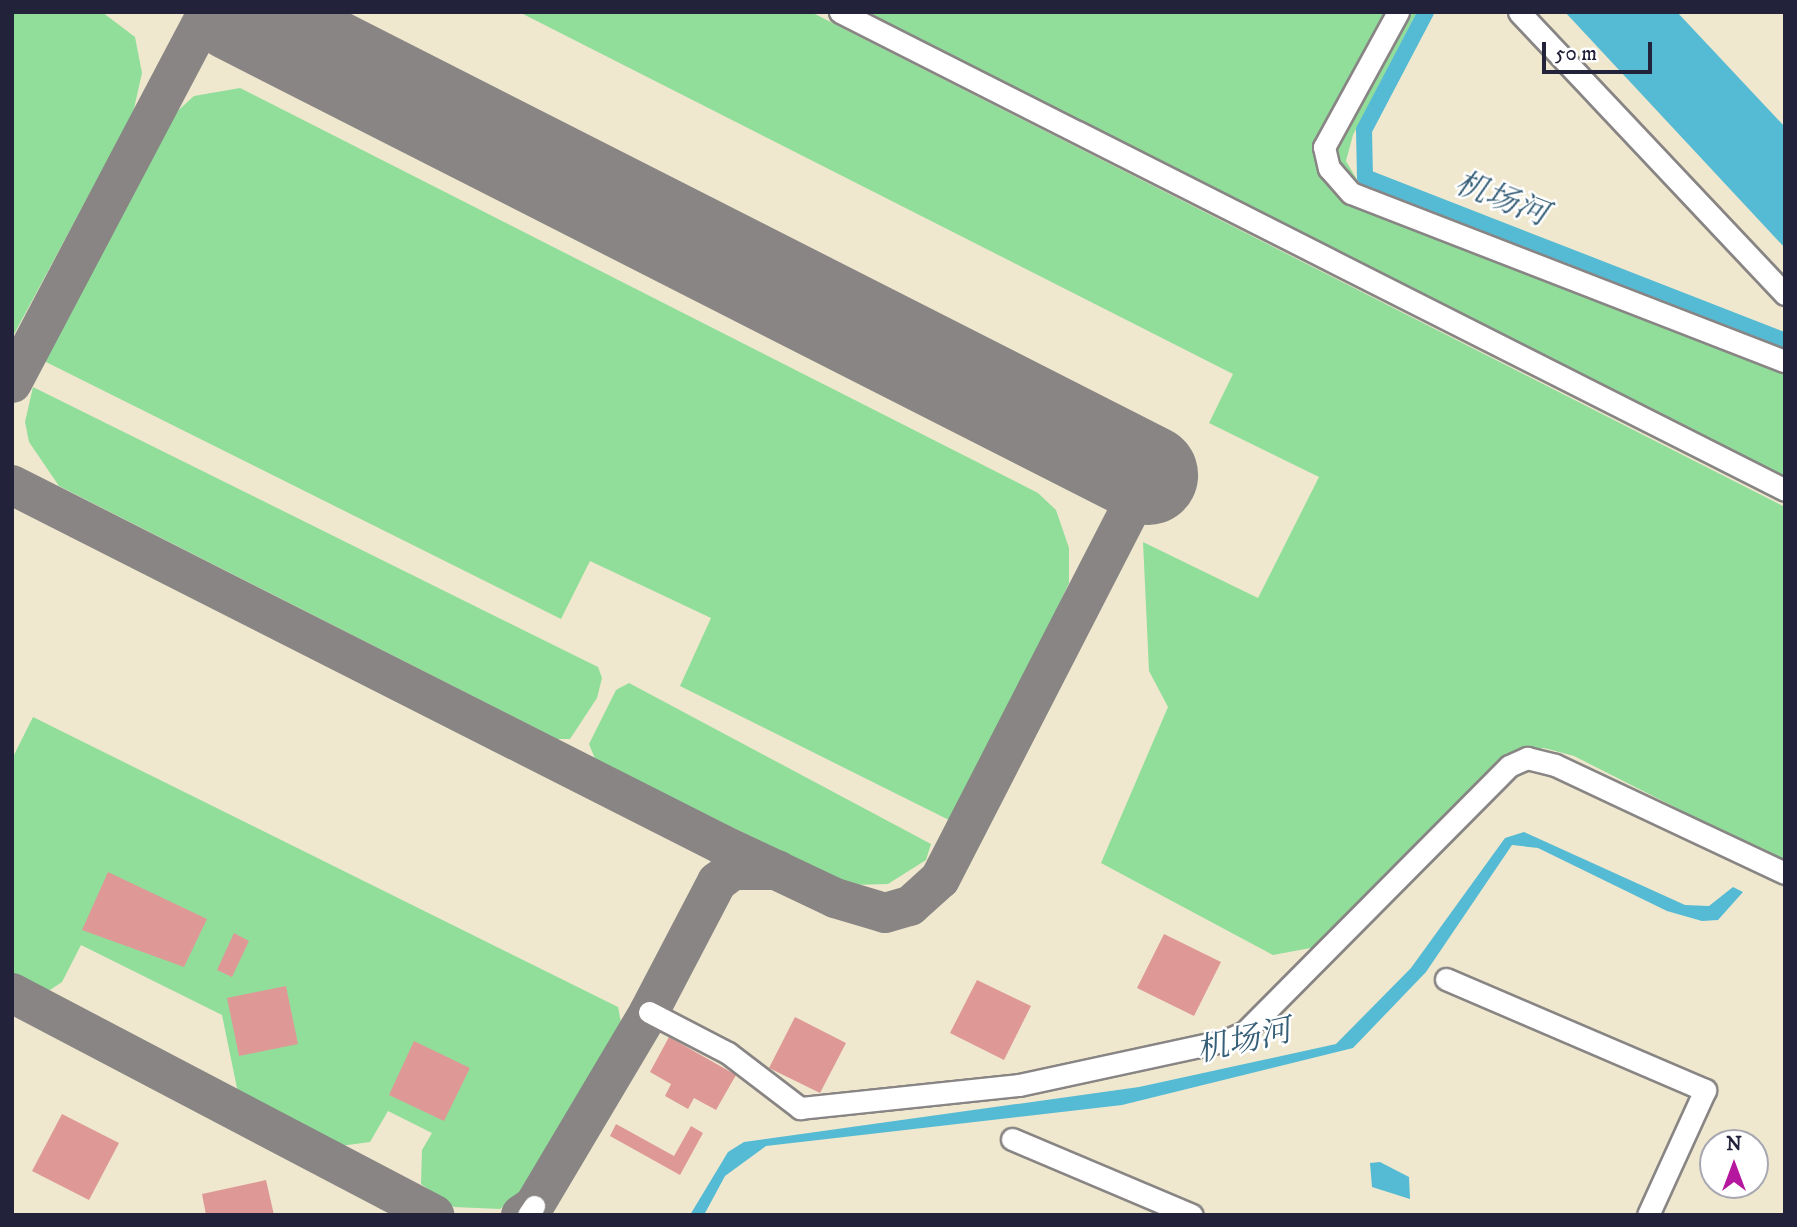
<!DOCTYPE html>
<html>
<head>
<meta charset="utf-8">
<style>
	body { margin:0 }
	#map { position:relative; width:1797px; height:1227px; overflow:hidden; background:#efe8ce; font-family:"IM FELL DW Pica","Noto Serif SC",serif }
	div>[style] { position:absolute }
	.green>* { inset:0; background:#91de9b }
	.water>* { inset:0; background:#55bad3 }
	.canal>* { height:16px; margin:-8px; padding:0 8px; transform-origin:8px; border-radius:8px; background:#55bad3 }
	.taxiway>* { height:40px; margin:-20px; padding:0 20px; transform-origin:20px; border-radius:20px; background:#888584 }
	.runway>* { height:100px; margin:-50px; padding:0 50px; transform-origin:50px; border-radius:50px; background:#888584 }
	.building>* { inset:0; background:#de9997 }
	.roads { filter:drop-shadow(2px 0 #888584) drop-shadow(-2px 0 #888584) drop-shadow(0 2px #888584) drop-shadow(0 -2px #888584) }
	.minor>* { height:21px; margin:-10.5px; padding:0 10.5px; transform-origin:10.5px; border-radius:10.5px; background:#fff }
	span { translate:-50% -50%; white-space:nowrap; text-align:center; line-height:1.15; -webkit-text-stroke:5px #fff; paint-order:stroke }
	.water-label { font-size:32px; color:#365f78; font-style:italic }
	.frame { position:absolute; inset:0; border:14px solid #22223b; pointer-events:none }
	.north { position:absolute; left:1699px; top:1129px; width:70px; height:70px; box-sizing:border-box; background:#fff; border:2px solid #a7a7b1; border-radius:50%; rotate:0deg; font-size:19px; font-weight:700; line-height:28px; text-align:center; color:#22223b }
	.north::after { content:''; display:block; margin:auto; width:24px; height:32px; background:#b5179e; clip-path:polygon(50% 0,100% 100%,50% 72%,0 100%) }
	.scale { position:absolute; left:1542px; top:42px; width:110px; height:32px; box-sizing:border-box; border:4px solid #22223b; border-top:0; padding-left:9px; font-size:21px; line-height:24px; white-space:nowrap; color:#22223b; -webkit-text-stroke:5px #fff; paint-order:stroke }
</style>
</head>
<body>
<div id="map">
	<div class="green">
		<i style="clip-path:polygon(12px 12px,102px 12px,135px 37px,142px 73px,133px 113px,12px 338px)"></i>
		<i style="clip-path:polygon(519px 12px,811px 12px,1785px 507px,1785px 863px,1574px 756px,1544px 748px,1505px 754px,1316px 947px,1273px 955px,1101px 863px,1168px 707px,1149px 671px,1143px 542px,1258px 598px,1319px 477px,1209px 423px,1233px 374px)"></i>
		<i style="clip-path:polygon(859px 12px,1417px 12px,1353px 135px,1346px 161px,1359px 183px,1389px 201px,1785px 349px,1785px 483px)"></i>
		<i style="clip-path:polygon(240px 88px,1038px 493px,1056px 510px,1069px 548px,1069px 583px,957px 824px,680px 686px,711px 618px,590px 561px,561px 619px,44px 361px,171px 117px,194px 96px)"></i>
		<i style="clip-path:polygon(33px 387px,598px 667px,602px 678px,597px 698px,570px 739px,557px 739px,59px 486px,29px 442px,25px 422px)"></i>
		<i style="clip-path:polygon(629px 683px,931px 844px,926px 860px,888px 884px,851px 885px,596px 761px,589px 744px,616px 690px)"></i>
		<i style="clip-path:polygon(33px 717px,618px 1007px,622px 1027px,532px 1183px,500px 1209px,454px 1207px,421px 1184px,422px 1150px,432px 1133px,388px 1111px,370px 1142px,340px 1146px,238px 1093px,222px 1015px,81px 945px,62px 982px,50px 990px,12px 981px,12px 759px)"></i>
	</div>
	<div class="water">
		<i style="clip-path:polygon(1565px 12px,1677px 12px,1785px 127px,1785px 248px)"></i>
		<i style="clip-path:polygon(1524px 832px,1685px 905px,1709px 906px,1733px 887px,1743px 892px,1718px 920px,1702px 921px,1667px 911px,1538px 848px,1512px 845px,1426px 972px,1353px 1048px,1122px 1105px,766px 1146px,725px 1176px,704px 1215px,690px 1215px,728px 1152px,744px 1142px,1139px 1087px,1336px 1044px,1411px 968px,1505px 838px)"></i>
		<i style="clip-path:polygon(1380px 1162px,1409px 1177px,1410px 1199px,1372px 1187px,1370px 1163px)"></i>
	</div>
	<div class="canal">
		<i style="left:1426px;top:12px;width:133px;rotate:117.7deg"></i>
		<i style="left:1364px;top:130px;width:47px;rotate:88.8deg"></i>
		<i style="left:1365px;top:177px;width:451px;rotate:21.3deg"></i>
	</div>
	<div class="taxiway">
		<i style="left:12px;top:383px;width:420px;rotate:-62.2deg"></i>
		<i style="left:12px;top:485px;width:795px;rotate:26.86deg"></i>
		<i style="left:721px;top:844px;width:126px;rotate:25.3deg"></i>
		<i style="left:835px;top:898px;width:52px;rotate:16.7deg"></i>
		<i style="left:885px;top:913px;width:26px;rotate:-16deg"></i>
		<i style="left:910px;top:906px;width:40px;rotate:-42deg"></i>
		<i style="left:940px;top:879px;width:454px;rotate:-62.8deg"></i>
		<i style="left:12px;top:993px;width:477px;rotate:27.7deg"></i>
		<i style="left:521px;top:1215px;width:16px;rotate:-35deg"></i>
		<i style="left:534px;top:1206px;width:226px;rotate:-59.3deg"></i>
		<i style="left:649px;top:1012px;width:147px;rotate:-62.4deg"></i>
		<i style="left:717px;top:882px;width:20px;rotate:-37deg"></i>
		<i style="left:733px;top:870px;width:44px"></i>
	</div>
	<div class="runway">
		<i style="left:237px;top:12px;width:1022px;rotate:26.94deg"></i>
	</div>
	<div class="building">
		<i style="clip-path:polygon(108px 872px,207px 919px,184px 967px,82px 930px)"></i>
		<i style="clip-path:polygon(234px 933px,249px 941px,232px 977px,217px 970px)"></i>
		<i style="clip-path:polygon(1164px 934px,1221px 962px,1194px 1016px,1137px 988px)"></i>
		<i style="clip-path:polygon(977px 980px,1031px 1006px,1004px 1060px,950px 1033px)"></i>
		<i style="clip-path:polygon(286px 986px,298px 1044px,239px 1056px,227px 998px)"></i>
		<i style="clip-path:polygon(795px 1017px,846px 1043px,820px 1093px,769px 1068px)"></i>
		<i style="clip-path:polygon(669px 1037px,736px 1075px,716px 1110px,694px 1098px,688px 1109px,665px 1096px,671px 1084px,650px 1072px)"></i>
		<i style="clip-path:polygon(414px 1041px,470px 1068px,444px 1121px,389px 1095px)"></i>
		<i style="clip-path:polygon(62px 1114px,119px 1143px,89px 1200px,32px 1171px)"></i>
		<i style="clip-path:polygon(616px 1124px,674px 1156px,691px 1126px,703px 1133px,680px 1175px,610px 1136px)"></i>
		<i style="clip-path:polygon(266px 1180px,274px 1215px,206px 1215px,202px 1194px)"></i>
	</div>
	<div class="roads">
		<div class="minor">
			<i style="left:840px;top:12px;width:1059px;rotate:26.83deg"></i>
			<i style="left:1398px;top:12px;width:154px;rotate:118.7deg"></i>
			<i style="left:1324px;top:147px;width:22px;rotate:77deg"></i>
			<i style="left:1329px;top:168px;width:33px;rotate:49deg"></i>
			<i style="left:1351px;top:193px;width:465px;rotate:21.2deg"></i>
			<i style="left:1519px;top:12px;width:388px;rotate:46.7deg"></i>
			<i style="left:1446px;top:979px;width:282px;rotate:23.2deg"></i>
			<i style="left:1705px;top:1090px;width:137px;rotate:114.5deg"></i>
			<i style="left:649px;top:1012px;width:89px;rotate:27.4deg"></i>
			<i style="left:728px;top:1053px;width:91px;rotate:37.4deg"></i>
			<i style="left:800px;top:1108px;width:220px;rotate:-6deg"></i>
			<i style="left:1019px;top:1085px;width:213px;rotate:-12.2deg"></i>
			<i style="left:1227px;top:1040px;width:20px;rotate:-24deg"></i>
			<i style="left:1245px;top:1032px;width:375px;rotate:-45.2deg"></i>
			<i style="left:1509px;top:766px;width:20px;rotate:-24deg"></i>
			<i style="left:1527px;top:758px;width:29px;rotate:14deg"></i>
			<i style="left:1555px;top:765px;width:254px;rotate:25.2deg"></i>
			<i style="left:1012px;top:1139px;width:195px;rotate:22.9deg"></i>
			<i style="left:528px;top:1215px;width:11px;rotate:-56deg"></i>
		</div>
	</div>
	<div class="water-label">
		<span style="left:1501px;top:200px;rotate:21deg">机场河</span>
		<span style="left:1244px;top:1042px;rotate:-13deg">机场河</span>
	</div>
	<div class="frame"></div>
	<div class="north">N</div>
	<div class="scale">50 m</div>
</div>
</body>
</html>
